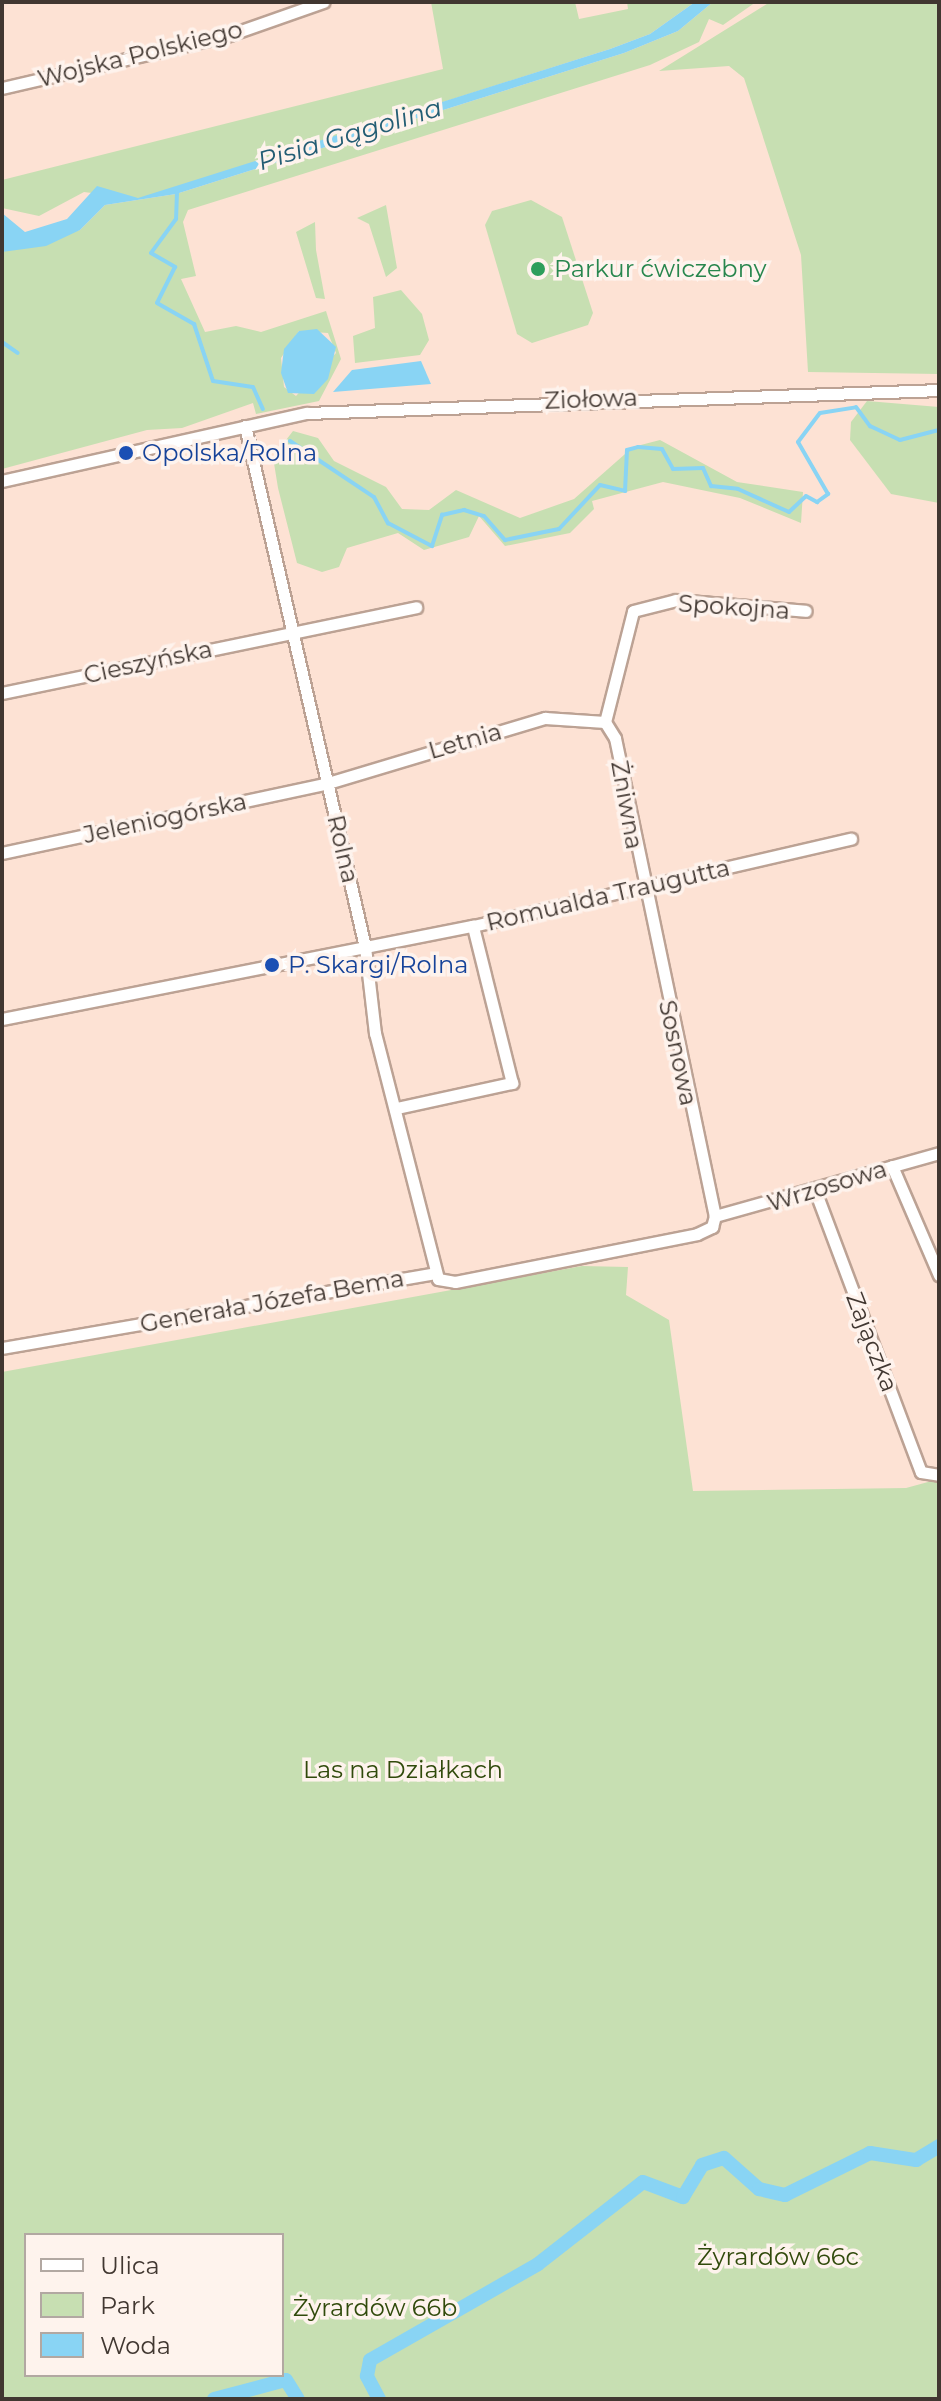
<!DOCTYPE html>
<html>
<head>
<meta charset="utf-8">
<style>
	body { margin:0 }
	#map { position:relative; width:941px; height:2401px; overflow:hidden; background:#fde2d4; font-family:Montserrat,sans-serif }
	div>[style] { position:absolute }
	.green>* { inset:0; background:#c7dfb2 }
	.water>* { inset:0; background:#89d4f4 }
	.stream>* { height:4px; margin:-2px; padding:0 2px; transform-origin:2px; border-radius:2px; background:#89d4f4 }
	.canal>* { height:14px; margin:-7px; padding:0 7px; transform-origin:7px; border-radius:7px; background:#89d4f4 }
	.roads { filter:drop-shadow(2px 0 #bca294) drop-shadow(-2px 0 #bca294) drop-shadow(0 2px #bca294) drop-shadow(0 -2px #bca294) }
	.street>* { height:11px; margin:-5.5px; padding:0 5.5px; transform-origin:5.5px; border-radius:5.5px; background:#fff }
	.dots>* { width:22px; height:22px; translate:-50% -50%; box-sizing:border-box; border:4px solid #fef3ed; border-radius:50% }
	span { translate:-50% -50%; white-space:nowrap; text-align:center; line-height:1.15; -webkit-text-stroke:7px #fef3ed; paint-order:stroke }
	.street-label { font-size:24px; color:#413731 }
	.leisure-label { font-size:24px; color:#27864d }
	.left { translate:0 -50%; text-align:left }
	.transit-label { font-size:24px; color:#164399 }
	.park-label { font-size:24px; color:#304a0b }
	.water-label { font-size:26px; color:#235d74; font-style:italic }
	.frame { position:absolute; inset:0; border:4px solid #413731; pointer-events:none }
	.legend { position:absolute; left:24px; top:2233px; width:260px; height:144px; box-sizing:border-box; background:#fef3ed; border:2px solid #b2a8a2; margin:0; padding:10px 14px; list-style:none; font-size:24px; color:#413731 }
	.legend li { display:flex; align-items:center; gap:16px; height:40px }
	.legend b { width:40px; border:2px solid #b2a8a2 }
</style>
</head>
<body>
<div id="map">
	<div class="green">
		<i style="clip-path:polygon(431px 2px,575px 2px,579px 19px,628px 9px,627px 2px,695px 2px,650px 34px,610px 49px,138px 199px,84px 192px,39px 216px,2px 208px,2px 180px,443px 69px)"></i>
		<i style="clip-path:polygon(evenodd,713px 2px,756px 2px,723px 25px,709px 19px,699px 42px,650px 65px,188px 210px,183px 222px,196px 276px,181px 279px,205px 332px,236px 326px,261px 332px,326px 311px,341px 359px,319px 401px,256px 414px,253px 403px,182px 428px,147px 430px,2px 469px,2px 252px,80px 230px,105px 205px,176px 194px,624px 53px,678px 31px,713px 2px,299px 331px,328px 333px,336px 353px,296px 396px,284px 387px,281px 358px,299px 331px)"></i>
		<i style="clip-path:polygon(770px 2px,939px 2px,939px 374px,808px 372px,801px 255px,744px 78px,729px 66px,659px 71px)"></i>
		<i style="clip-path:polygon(531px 200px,562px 217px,593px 313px,588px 325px,532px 343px,517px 334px,485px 225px,492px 211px)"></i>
		<i style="clip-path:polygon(386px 205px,397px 268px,386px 277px,369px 224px,357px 218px)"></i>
		<i style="clip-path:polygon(315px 222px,316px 250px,325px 299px,316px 298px,296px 232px)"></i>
		<i style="clip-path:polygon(401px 290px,422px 314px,429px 340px,420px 355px,355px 363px,353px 336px,375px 328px,373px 297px)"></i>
		<i style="clip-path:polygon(867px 401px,939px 407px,939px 503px,891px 494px,850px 440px,851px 422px)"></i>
		<i style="clip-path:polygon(293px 431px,318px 438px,334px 461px,386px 487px,402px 509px,429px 510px,456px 490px,520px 518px,574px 499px,633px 447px,660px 440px,737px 482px,803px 492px,801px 523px,740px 498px,663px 482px,592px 501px,594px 509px,570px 533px,505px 546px,479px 516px,469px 537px,424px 550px,398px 533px,347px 548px,339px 567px,322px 572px,297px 563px,278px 488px,273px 457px)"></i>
		<i style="clip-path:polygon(evenodd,582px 1266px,628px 1267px,626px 1295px,669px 1320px,693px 1491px,906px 1488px,939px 1479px,939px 2399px,2px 2399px,2px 1372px,582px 1266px,26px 2235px,282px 2235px,282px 2375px,26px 2375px,26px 2235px)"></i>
	</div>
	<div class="water">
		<i style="clip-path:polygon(695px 2px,713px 2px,678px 31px,624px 53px,176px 194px,105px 205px,80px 230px,46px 246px,2px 252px,2px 213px,25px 232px,67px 219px,97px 186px,138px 198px,610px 49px,650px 34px)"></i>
		<i style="clip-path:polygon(317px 329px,336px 347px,328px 379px,314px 394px,288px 393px,281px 373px,284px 349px,299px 331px)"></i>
		<i style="clip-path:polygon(421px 361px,431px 384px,333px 392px,352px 370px)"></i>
	</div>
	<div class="stream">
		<i style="left:177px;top:192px;width:27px;rotate:92deg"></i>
		<i style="left:176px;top:219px;width:42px;rotate:126.3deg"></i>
		<i style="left:151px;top:253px;width:28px;rotate:30deg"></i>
		<i style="left:175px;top:267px;width:40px;rotate:116.6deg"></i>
		<i style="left:157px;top:303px;width:43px;rotate:29.6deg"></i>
		<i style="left:194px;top:324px;width:60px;rotate:71.6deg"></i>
		<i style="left:213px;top:381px;width:40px;rotate:8.5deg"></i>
		<i style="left:253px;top:387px;width:24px;rotate:66deg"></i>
		<i style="left:2px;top:342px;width:19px;rotate:35deg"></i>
		<i style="left:290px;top:441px;width:101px;rotate:33.7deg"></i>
		<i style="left:374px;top:497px;width:30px;rotate:62deg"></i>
		<i style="left:388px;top:523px;width:50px;rotate:27.6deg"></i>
		<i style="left:432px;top:546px;width:33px;rotate:-72deg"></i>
		<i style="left:442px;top:515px;width:23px;rotate:-13deg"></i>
		<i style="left:464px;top:510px;width:21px;rotate:17deg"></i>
		<i style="left:484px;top:516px;width:32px;rotate:49deg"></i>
		<i style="left:505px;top:540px;width:55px;rotate:-11.5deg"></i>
		<i style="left:559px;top:529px;width:60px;rotate:-47deg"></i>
		<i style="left:600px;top:485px;width:26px;rotate:13deg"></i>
		<i style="left:625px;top:491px;width:41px;rotate:-87.2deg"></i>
		<i style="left:627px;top:450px;width:11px;rotate:-15deg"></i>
		<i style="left:638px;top:447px;width:24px;rotate:5deg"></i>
		<i style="left:662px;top:449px;width:23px;rotate:61deg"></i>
		<i style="left:673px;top:469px;width:30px;rotate:-2deg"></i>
		<i style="left:703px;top:468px;width:20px;rotate:66deg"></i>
		<i style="left:711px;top:486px;width:27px;rotate:6deg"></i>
		<i style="left:738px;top:489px;width:56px;rotate:24.3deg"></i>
		<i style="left:789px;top:512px;width:23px;rotate:-43deg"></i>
		<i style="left:806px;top:496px;width:13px;rotate:29deg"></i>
		<i style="left:817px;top:502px;width:14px;rotate:-36deg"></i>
		<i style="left:828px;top:494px;width:60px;rotate:-120deg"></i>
		<i style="left:798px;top:442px;width:36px;rotate:-53deg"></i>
		<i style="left:820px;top:413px;width:36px;rotate:-9deg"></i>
		<i style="left:856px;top:407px;width:24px;rotate:54deg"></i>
		<i style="left:870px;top:426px;width:33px;rotate:25deg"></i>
		<i style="left:900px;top:440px;width:40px;rotate:-14.4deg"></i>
	</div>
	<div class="canal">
		<i style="left:214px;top:2399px;width:74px;rotate:-14.8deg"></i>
		<i style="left:286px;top:2380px;width:22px;rotate:58deg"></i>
		<i style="left:379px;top:2399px;width:26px;rotate:-118deg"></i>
		<i style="left:367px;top:2376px;width:16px;rotate:-79deg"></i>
		<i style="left:370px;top:2360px;width:193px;rotate:-29.7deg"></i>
		<i style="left:538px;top:2264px;width:133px;rotate:-38deg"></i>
		<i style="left:643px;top:2182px;width:43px;rotate:20.6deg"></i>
		<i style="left:683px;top:2197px;width:37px;rotate:-59deg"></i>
		<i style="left:702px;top:2165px;width:23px;rotate:-18deg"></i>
		<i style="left:724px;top:2158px;width:47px;rotate:41.5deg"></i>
		<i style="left:759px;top:2189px;width:27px;rotate:13deg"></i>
		<i style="left:785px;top:2195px;width:95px;rotate:-26.3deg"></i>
		<i style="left:870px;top:2153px;width:47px;rotate:8.7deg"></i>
		<i style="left:916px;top:2160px;width:27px;rotate:-31deg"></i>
	</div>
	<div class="roads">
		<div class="street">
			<i style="left:2px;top:88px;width:233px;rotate:-13.1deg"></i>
			<i style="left:229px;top:35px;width:100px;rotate:-19.3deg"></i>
			<i style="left:245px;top:426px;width:535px;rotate:77.03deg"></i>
			<i style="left:365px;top:947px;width:87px;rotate:83.4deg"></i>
			<i style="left:375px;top:1033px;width:254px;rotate:75.6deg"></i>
			<i style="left:438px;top:1279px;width:17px;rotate:10deg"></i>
			<i style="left:455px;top:1282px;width:247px;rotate:-11.2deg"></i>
			<i style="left:697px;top:1234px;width:17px;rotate:-25deg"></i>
			<i style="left:712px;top:1227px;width:11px;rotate:-75deg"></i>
			<i style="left:2px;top:481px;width:312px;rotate:-12.6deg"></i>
			<i style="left:307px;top:413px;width:632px;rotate:-2.08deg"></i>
			<i style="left:2px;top:693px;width:423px;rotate:-11.7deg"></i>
			<i style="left:605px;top:722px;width:19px;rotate:58deg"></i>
			<i style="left:615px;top:738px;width:488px;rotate:78.2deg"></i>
			<i style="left:605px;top:722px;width:114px;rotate:-75.8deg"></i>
			<i style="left:633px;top:611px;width:44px;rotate:-14.3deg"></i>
			<i style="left:676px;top:600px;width:130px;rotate:4.8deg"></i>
			<i style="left:2px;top:853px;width:333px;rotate:-12.1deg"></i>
			<i style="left:328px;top:783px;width:227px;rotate:-16.7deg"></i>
			<i style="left:545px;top:718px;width:60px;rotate:3.8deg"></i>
			<i style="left:2px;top:1019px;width:480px;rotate:-11.2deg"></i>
			<i style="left:473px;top:926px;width:388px;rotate:-13deg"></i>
			<i style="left:397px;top:1108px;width:118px;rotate:-12.3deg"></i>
			<i style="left:512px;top:1083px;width:162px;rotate:-104deg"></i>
			<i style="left:892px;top:1166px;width:119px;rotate:66.7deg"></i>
			<i style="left:816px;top:1193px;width:298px;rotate:69.4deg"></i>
			<i style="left:921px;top:1472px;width:18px;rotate:9deg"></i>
			<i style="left:715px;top:1216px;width:233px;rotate:-15.7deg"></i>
			<i style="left:2px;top:1348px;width:440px;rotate:-9.8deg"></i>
		</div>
	</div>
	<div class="dots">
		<i style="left:538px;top:269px;background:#2e9e5b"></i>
		<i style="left:126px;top:453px;background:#1a4fb4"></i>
		<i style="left:272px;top:965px;background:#1a4fb4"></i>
	</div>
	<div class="street-label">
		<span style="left:140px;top:54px;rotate:-14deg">Wojska Polskiego</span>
		<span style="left:591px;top:399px;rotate:-2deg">Ziołowa</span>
		<span style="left:734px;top:607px;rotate:4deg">Spokojna</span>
		<span style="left:148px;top:662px;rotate:-12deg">Cieszyńska</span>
		<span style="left:465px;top:741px;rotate:-16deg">Letnia</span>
		<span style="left:627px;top:805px;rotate:80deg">Żniwna</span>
		<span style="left:165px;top:818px;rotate:-12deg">Jeleniogórska</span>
		<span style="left:343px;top:849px;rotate:77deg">Rolna</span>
		<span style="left:608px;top:895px;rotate:-13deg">Romualda Traugutta</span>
		<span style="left:678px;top:1053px;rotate:78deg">Sosnowa</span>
		<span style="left:827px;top:1186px;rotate:-17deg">Wrzosowa</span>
		<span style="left:272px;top:1301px;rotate:-10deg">Generała Józefa Bema</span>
		<span style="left:872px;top:1342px;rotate:69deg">Zajączka</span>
	</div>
	<div class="leisure-label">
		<span class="left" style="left:554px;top:269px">Parkur ćwiczebny</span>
	</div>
	<div class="transit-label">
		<span class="left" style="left:142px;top:453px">Opolska/Rolna</span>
		<span class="left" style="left:288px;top:965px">P. Skargi/Rolna</span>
	</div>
	<div class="park-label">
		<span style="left:403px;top:1770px">Las na Działkach</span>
		<span style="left:778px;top:2257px">Żyrardów 66c</span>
		<span style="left:375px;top:2308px">Żyrardów 66b</span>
	</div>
	<div class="water-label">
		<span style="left:350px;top:135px;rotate:-17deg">Pisia Gągolina</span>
	</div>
	<div class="frame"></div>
	<ul class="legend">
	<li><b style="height:10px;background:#fff"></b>Ulica</li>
	<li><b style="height:22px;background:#c7dfb2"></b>Park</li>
	<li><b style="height:22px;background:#89d4f4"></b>Woda</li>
	</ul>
</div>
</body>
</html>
